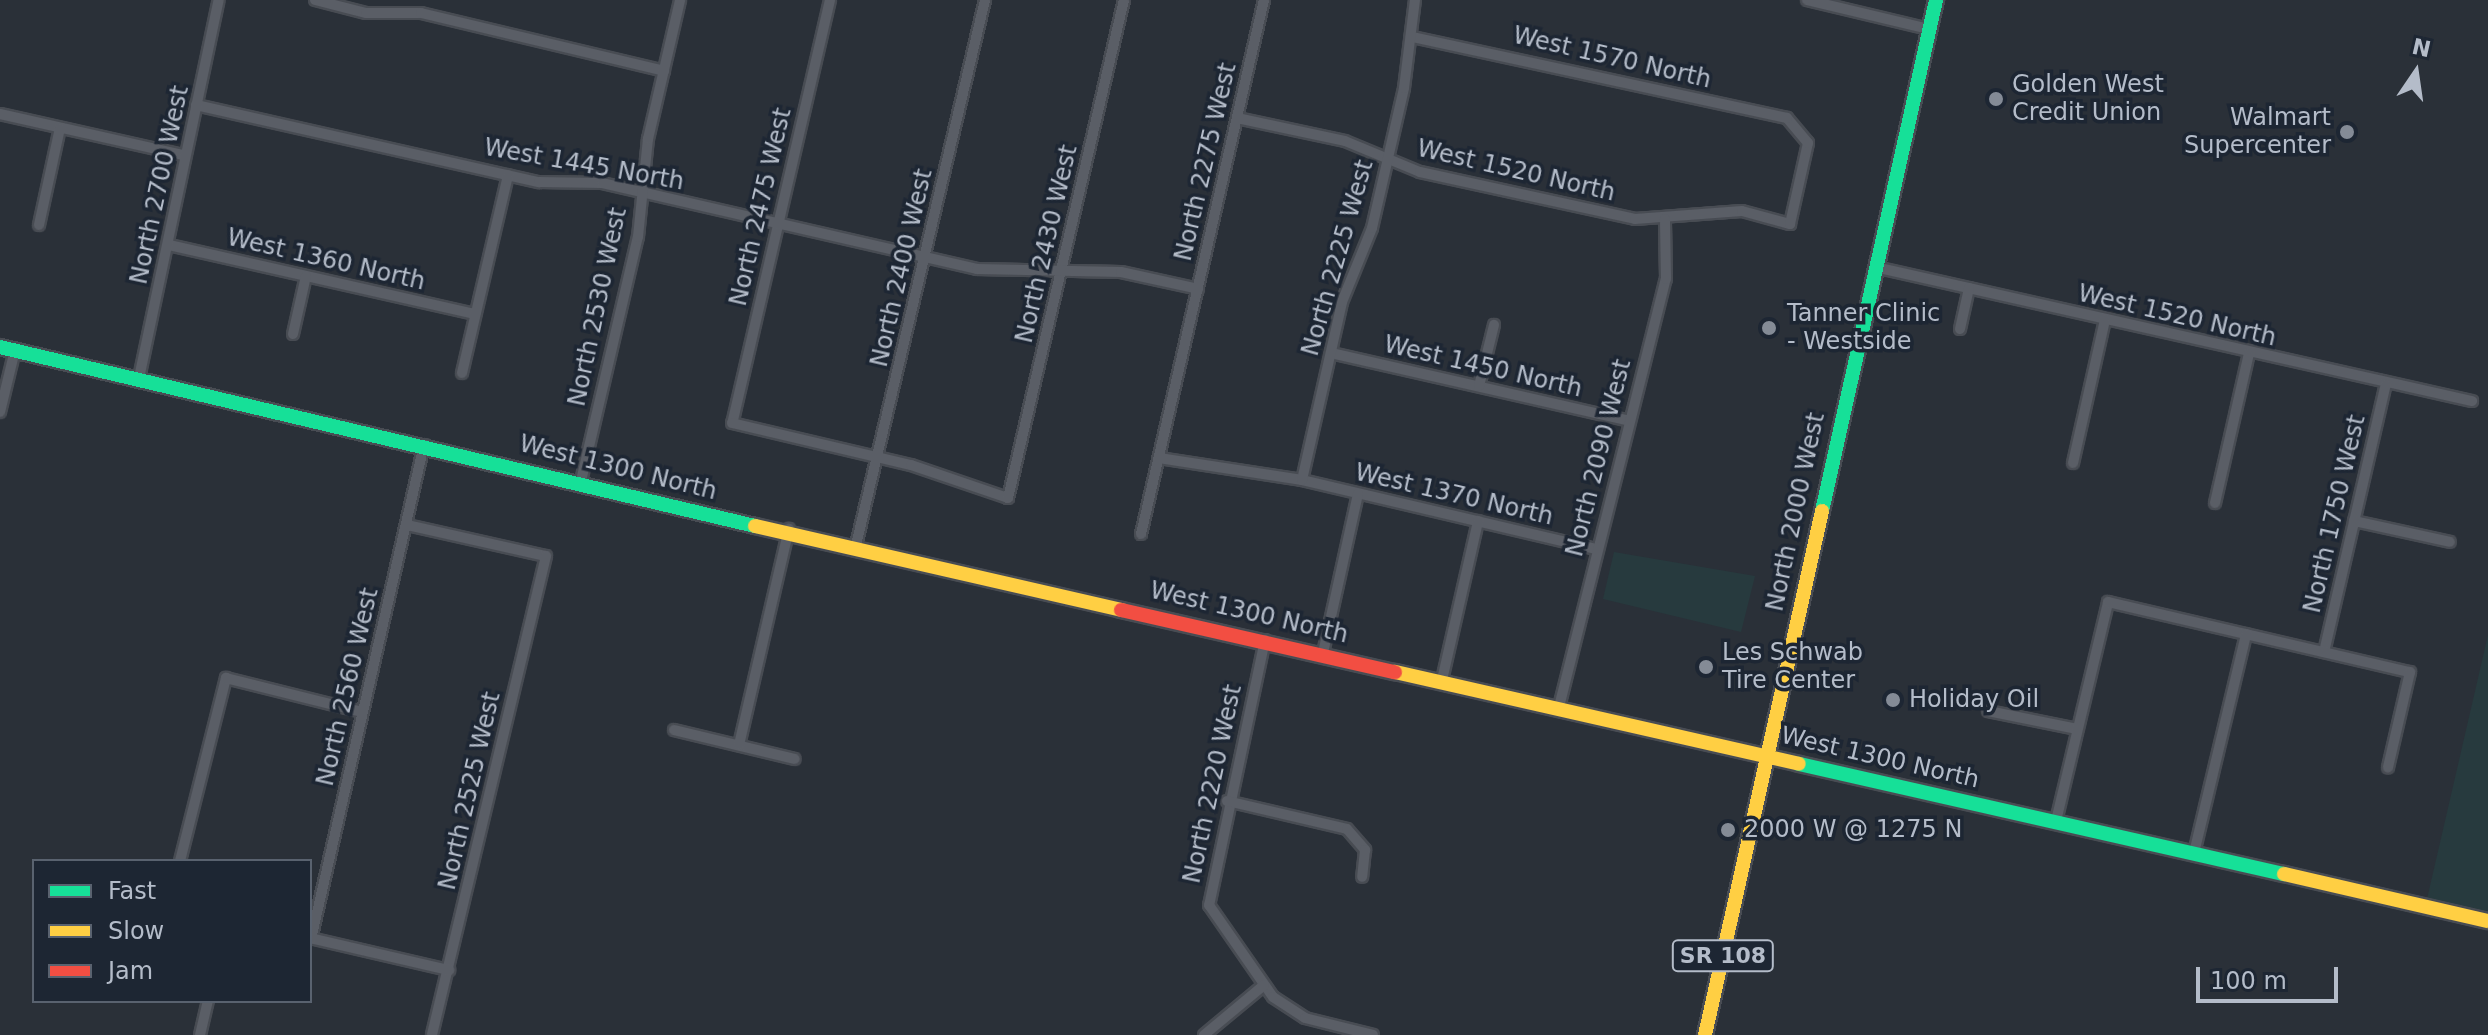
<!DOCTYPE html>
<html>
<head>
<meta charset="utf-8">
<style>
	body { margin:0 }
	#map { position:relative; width:2488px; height:1035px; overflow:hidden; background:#2a3038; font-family:"DejaVu Sans",sans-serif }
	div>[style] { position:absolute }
	.green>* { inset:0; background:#273a3e }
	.roads { filter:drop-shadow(2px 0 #484c53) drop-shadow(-2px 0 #484c53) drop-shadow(0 2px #484c53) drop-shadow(0 -2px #484c53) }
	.street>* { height:10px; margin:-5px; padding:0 5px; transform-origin:5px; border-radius:5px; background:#5a5e66 }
	.fast>* { height:14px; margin:-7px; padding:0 7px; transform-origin:7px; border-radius:7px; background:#16e098 }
	.slow>* { height:14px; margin:-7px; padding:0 7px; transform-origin:7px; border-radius:7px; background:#ffcf43 }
	.jam>* { height:14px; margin:-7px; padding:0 7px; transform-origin:7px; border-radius:7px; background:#f24e42 }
	.dots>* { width:22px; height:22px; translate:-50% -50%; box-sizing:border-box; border:4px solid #1d2633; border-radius:50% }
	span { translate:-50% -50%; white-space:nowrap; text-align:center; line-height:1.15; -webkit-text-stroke:7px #1d2633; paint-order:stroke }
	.shield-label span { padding:2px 6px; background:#1d2633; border:2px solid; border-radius:6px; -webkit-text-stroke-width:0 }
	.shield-label { font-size:22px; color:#b4bcc9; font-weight:700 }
	.street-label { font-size:24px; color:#b4bcc9 }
	.poi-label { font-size:24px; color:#b4bcc9 }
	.left { translate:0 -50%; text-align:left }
	.right { translate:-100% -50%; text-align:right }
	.legend { position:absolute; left:32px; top:859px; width:280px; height:144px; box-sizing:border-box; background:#1d2633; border:2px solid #59626f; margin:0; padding:10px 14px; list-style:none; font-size:24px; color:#b4bcc9 }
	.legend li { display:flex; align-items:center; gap:16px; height:40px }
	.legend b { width:40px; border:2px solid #59626f }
	.north { position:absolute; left:2376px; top:32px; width:80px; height:80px; -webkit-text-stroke:6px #1d2633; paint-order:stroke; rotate:13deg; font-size:22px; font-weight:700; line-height:32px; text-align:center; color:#b4bcc9 }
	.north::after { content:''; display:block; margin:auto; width:28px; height:36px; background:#b4bcc9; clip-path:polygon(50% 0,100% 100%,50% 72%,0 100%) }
	.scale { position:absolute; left:2196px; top:967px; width:142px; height:36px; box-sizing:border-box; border:4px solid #b4bcc9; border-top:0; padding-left:10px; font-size:24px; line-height:28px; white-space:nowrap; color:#b4bcc9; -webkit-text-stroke:6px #1d2633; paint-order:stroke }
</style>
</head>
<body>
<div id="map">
	<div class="green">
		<i style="clip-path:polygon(1614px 552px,1755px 576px,1741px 632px,1603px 599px)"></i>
		<i style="clip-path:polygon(2488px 635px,2488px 913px,2427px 899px)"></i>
	</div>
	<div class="roads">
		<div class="street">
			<i style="left:315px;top:0;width:53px;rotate:14.3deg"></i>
			<i style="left:366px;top:13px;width:55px"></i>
			<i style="left:421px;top:13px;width:250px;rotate:13.4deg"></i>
			<i style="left:830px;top:0;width:434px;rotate:103deg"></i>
			<i style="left:732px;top:423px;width:184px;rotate:13.2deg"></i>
			<i style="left:911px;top:465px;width:102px;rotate:18.8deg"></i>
			<i style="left:1008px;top:498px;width:511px;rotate:-76.89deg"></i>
			<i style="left:1807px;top:0;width:125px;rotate:13.4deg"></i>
			<i style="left:196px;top:105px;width:352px;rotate:12.7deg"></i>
			<i style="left:539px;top:182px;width:63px;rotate:0.9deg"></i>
			<i style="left:602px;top:183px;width:385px;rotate:12.9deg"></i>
			<i style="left:977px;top:269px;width:144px;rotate:1.2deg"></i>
			<i style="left:1121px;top:272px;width:79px;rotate:12.4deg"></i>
			<i style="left:0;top:114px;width:188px;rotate:12.6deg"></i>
			<i style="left:1237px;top:118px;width:110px;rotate:12deg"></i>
			<i style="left:1345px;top:141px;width:81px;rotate:22.5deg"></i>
			<i style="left:1420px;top:172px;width:220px;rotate:12.3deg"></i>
			<i style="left:1635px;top:219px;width:107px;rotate:-4.3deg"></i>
			<i style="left:1742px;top:211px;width:50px;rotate:15.2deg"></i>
			<i style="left:1790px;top:224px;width:83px;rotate:-77.5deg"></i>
			<i style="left:1808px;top:143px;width:33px;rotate:-130deg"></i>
			<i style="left:1787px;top:118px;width:385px;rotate:-167.8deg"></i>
			<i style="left:39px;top:225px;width:99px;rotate:-77.8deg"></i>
			<i style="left:169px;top:245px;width:314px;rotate:12.7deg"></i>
			<i style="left:1875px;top:267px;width:612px;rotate:12.65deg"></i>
			<i style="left:1960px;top:329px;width:42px;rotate:-77.6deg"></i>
			<i style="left:293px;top:334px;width:59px;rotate:-77.4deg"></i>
			<i style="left:1331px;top:353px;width:303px;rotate:12.8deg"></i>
			<i style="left:462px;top:373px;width:203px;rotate:-76.9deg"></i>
			<i style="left:139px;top:378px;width:386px;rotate:-78.1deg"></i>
			<i style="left:1479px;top:386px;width:63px;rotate:-76.2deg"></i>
			<i style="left:0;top:412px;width:64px;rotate:-76.4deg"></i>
			<i style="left:1159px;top:458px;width:145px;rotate:8.7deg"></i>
			<i style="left:1302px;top:480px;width:303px;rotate:13.2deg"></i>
			<i style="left:2073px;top:463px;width:147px;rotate:-77.4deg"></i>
			<i style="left:1302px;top:480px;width:182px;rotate:-77.3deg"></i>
			<i style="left:1342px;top:302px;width:80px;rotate:-67.9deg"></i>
			<i style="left:1372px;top:228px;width:144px;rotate:-77.1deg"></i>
			<i style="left:1404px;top:88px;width:89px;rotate:-82.9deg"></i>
			<i style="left:581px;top:481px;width:251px;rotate:-76.9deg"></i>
			<i style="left:638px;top:237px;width:99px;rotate:-84.2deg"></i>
			<i style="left:648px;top:139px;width:143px;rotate:-77deg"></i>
			<i style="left:2215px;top:503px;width:154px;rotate:-77.2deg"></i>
			<i style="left:2354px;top:521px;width:98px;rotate:12.3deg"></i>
			<i style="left:407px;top:525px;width:142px;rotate:12.6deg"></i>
			<i style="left:546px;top:556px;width:492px;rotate:103.4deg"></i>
			<i style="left:1141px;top:534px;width:548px;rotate:-77.03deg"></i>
			<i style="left:856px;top:545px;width:560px;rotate:-76.68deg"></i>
			<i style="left:1265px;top:640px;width:271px;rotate:101.9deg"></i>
			<i style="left:1209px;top:905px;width:112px;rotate:55.2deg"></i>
			<i style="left:1273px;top:997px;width:38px;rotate:33deg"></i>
			<i style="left:1305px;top:1018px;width:70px;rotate:14deg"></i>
			<i style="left:2324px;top:652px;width:275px;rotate:-77deg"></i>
			<i style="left:1323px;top:653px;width:163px;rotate:-77.6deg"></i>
			<i style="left:1442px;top:680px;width:163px;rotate:-77.2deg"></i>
			<i style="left:1559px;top:707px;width:441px;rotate:-76deg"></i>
			<i style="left:1666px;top:279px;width:60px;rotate:-91deg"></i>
			<i style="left:1988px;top:711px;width:91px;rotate:11.4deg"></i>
			<i style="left:674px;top:730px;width:124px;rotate:13.5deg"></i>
			<i style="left:739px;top:745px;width:222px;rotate:-77deg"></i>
			<i style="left:1227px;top:801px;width:123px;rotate:13.1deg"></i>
			<i style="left:1347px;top:829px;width:28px;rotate:49deg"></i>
			<i style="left:1365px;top:850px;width:27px;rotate:96deg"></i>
			<i style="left:2056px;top:821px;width:225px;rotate:-76.6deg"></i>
			<i style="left:2108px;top:602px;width:310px;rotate:13.1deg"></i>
			<i style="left:2410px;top:672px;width:98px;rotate:103deg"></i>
			<i style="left:2194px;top:853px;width:225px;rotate:-76.6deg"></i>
			<i style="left:180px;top:861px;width:189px;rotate:-75.9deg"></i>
			<i style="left:226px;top:678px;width:140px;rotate:14deg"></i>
			<i style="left:310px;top:938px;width:143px;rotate:13deg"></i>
			<i style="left:311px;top:939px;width:507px;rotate:-77.12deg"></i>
			<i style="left:200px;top:1035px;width:35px;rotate:-77deg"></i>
			<i style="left:1204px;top:1035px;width:78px;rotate:-39.8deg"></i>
		</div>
		<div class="fast">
			<i style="left:0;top:347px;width:776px;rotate:13.34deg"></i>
			<i style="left:1822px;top:511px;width:524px;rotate:-77.42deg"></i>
			<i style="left:1799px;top:764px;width:497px;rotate:12.8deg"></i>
		</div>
		<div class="slow">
			<i style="left:755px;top:526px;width:376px;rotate:12.9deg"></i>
			<i style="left:1395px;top:672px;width:414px;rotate:12.8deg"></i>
			<i style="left:2284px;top:874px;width:209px;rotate:13deg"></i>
			<i style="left:1705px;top:1035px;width:537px;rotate:-77.41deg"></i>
		</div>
		<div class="jam">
			<i style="left:1121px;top:610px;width:281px;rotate:12.8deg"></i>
		</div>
	</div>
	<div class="dots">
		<i style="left:1996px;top:99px;background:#848b96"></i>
		<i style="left:2347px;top:132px;background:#848b96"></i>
		<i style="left:1769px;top:328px;background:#848b96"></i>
		<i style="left:1706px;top:667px;background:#848b96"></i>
		<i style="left:1893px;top:700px;background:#848b96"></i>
		<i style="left:1728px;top:830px;background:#848b96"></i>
	</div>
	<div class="shield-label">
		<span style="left:1723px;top:956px">SR 108</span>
	</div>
	<div class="street-label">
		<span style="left:1612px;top:58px;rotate:13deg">West 1570 North</span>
		<span style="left:1206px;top:162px;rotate:-77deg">North 2275 West</span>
		<span style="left:584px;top:165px;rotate:10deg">West 1445 North</span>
		<span style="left:1516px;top:171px;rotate:13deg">West 1520 North</span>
		<span style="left:160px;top:185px;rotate:-78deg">North 2700 West</span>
		<span style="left:761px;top:207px;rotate:-77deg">North 2475 West</span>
		<span style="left:1047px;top:244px;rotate:-77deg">North 2430 West</span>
		<span style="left:1338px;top:258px;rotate:-74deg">North 2225 West</span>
		<span style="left:326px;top:260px;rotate:13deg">West 1360 North</span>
		<span style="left:902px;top:268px;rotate:-77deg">North 2400 West</span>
		<span style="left:598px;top:307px;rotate:-78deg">North 2530 West</span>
		<span style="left:2177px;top:316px;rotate:13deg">West 1520 North</span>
		<span style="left:1483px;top:367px;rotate:13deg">West 1450 North</span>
		<span style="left:1599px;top:458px;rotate:-76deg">North 2090 West</span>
		<span style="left:618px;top:468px;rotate:14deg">West 1300 North</span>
		<span style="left:1454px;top:495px;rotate:13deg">West 1370 North</span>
		<span style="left:1796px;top:512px;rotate:-78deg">North 2000 West</span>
		<span style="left:2335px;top:514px;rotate:-77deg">North 1750 West</span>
		<span style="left:1249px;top:613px;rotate:13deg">West 1300 North</span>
		<span style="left:348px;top:687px;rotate:-77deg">North 2560 West</span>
		<span style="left:1880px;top:758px;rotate:13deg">West 1300 North</span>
		<span style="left:1213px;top:784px;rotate:-78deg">North 2220 West</span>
		<span style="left:470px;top:791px;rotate:-77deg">North 2525 West</span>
	</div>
	<div class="poi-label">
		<span class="left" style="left:2012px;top:99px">Golden West<br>Credit Union</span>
		<span class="right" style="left:2331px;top:132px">Walmart<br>Supercenter</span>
		<span class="left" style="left:1787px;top:328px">Tanner Clinic<br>- Westside</span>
		<span class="left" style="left:1722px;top:667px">Les Schwab<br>Tire Center</span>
		<span class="left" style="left:1909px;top:700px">Holiday Oil</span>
		<span class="left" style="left:1744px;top:830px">2000 W @ 1275 N</span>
	</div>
	<ul class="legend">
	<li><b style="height:10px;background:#16e098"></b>Fast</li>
	<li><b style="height:10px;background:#ffcf43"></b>Slow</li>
	<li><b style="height:10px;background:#f24e42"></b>Jam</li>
	</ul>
	<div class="north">N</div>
	<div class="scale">100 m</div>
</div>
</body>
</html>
